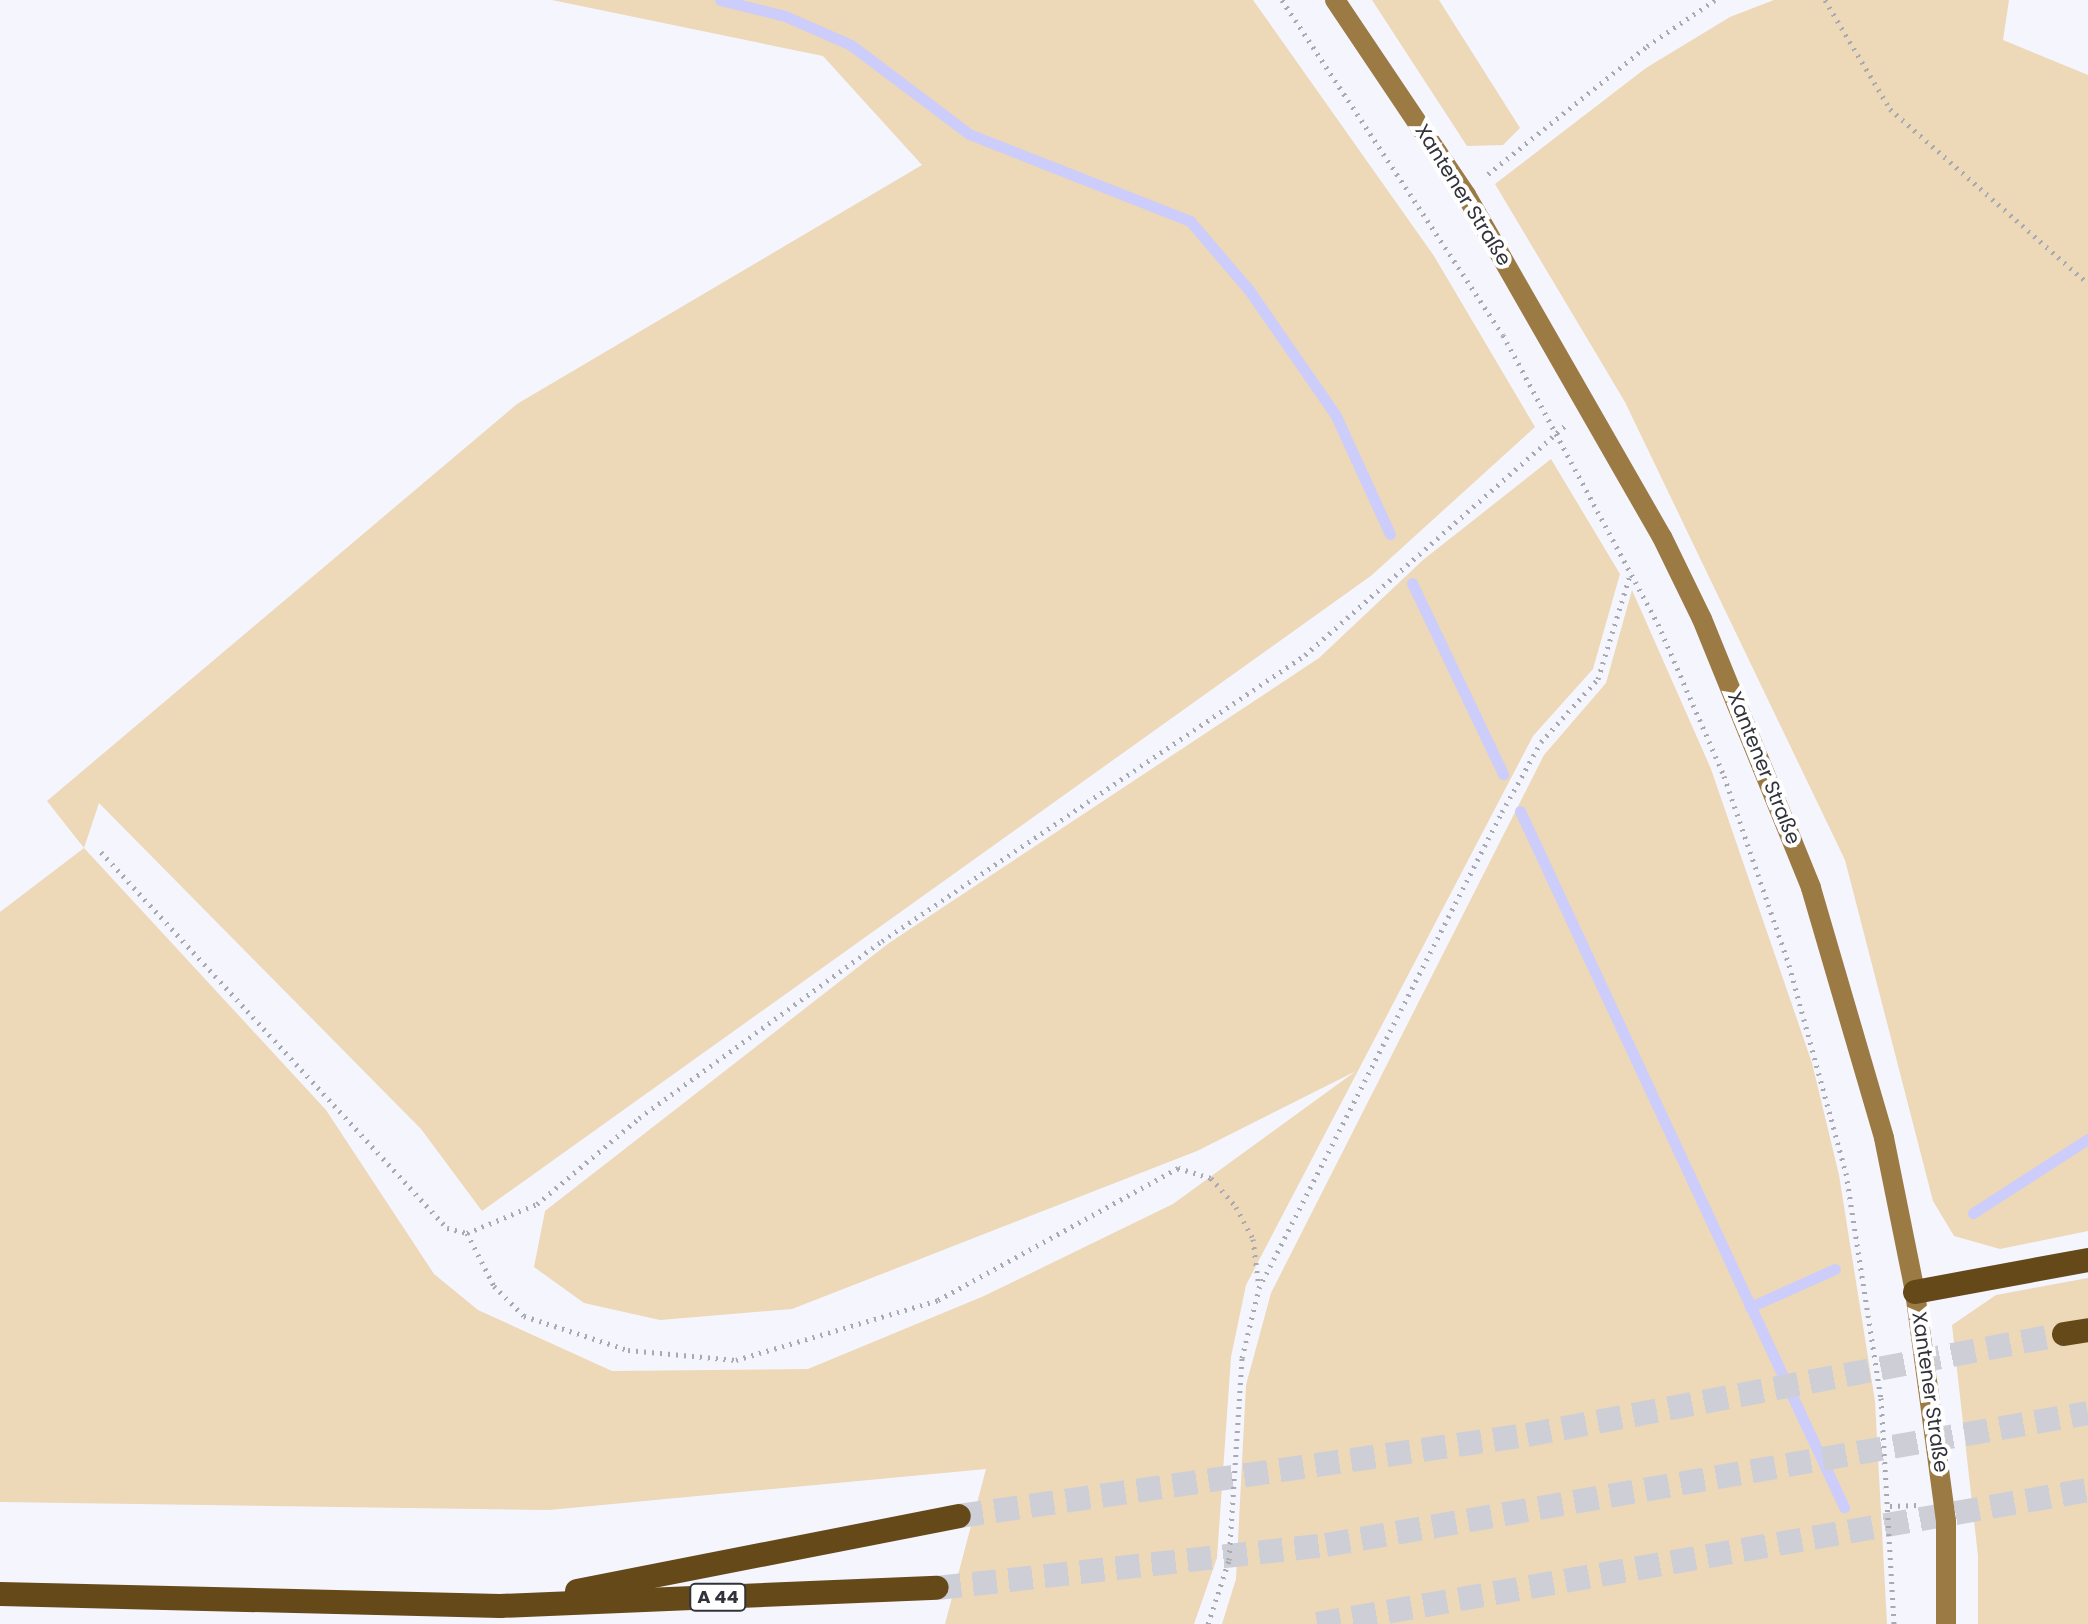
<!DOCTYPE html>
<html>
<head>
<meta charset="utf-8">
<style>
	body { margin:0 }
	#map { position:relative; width:2088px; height:1624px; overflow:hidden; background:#f5f5fe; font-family:Poppins,sans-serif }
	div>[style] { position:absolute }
	.green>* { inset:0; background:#edd8b8 }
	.stream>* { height:11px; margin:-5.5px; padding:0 5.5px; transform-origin:5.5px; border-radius:5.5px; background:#cccdfb }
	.highway-tunnel>* { height:24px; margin-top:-12px; transform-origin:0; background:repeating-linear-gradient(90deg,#ceced7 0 24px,transparent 0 36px) }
	.path>* { height:5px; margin-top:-2.5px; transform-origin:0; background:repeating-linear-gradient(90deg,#a9a9b2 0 2px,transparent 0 8px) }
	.secondary>* { height:20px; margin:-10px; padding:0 10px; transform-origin:10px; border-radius:10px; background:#9c7a43 }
	.highway>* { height:24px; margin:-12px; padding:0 12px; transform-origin:12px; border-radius:12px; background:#654919 }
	span { translate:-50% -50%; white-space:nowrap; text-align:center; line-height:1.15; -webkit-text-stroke:8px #fff; paint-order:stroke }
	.shield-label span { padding:2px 6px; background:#fff; border:2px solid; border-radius:6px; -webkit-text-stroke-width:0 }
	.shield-label { font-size:18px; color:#32323b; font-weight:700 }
	.street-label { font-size:20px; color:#32323b }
</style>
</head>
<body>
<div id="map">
	<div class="green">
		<i style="clip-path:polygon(552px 0,1253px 0,1434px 256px,1535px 427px,1372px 575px,482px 1211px,421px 1129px,99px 803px,84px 848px,326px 1110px,434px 1274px,478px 1310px,612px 1371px,808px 1369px,984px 1296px,1173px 1204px,1356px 1071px,1197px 1151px,792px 1309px,660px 1320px,584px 1303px,534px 1267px,545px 1211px,889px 943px,1319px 658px,1423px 560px,1551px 459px,1620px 574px,1593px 669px,1533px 736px,1246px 1285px,1231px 1357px,1217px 1558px,1194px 1624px,945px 1624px,986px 1469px,549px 1510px,0 1502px,0 912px,84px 848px,47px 801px,517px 404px,922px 165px,823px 56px)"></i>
		<i style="clip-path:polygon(1372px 0,1439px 0,1520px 128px,1503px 145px,1467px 146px)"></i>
		<i style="clip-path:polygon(1774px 0,2009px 0,2003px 40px,2088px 75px,2088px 1231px,2000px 1249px,1954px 1236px,1933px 1201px,1845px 860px,1625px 402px,1495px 184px,1646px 68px,1730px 17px)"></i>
		<i style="clip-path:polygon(1632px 590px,1711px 769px,1812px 1063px,1839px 1175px,1875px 1401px,1887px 1624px,1222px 1624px,1236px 1579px,1246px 1385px,1271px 1293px,1544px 755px,1606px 683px)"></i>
		<i style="clip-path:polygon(2088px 1278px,2088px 1624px,1978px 1624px,1978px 1556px,1952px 1325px,1996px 1295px)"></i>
	</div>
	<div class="stream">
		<i style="left:720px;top:0;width:67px;rotate:13.8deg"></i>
		<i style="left:785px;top:16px;width:72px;rotate:23.7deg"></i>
		<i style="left:851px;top:45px;width:148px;rotate:37deg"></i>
		<i style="left:969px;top:134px;width:238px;rotate:21.5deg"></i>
		<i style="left:1190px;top:221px;width:91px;rotate:49.5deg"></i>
		<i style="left:1249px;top:290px;width:151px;rotate:55.3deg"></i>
		<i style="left:1335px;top:414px;width:132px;rotate:65.4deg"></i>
		<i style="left:1412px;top:583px;width:212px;rotate:64.5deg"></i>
		<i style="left:1520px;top:811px;width:768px;rotate:65.04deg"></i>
		<i style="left:1973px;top:1213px;width:137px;rotate:-32.8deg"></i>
		<i style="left:1750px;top:1307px;width:93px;rotate:-24.1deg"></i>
	</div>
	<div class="highway-tunnel">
		<i style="left:959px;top:1516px;width:574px;rotate:-8.12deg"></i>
		<i style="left:1527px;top:1435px;width:546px;rotate:-10.65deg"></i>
		<i style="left:937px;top:1588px;width:391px;rotate:-6.3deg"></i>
		<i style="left:1326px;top:1545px;width:773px;rotate:-9.83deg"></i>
		<i style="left:1317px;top:1624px;width:783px;rotate:-9.86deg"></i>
	</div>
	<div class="path">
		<i style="left:1282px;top:0;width:401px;rotate:56.6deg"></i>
		<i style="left:1503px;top:335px;width:328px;rotate:61.8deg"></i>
		<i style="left:1658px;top:624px;width:166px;rotate:66.5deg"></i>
		<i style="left:1724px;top:776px;width:200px;rotate:71deg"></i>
		<i style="left:1789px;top:965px;width:216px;rotate:74.7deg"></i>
		<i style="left:1846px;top:1173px;width:228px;rotate:81.2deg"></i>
		<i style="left:1881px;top:1398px;width:226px;rotate:86.7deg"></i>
		<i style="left:1825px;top:0;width:127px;rotate:59.2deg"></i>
		<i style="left:1890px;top:109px;width:260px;rotate:41.4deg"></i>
		<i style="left:1488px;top:174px;width:204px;rotate:-38.8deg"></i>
		<i style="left:1647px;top:46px;width:82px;rotate:-34.1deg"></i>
		<i style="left:101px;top:852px;width:511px;rotate:47.38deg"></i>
		<i style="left:447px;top:1228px;width:21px;rotate:14deg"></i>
		<i style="left:467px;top:1233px;width:76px;rotate:-22.5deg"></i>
		<i style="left:537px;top:1204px;width:133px;rotate:-40.1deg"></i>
		<i style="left:639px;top:1118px;width:301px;rotate:-36.1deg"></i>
		<i style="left:882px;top:941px;width:511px;rotate:-34.06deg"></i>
		<i style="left:1305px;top:655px;width:346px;rotate:-41.4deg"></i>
		<i style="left:467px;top:1233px;width:59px;rotate:63deg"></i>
		<i style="left:494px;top:1286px;width:42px;rotate:45deg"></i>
		<i style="left:524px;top:1316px;width:109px;rotate:18.1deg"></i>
		<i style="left:628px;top:1350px;width:108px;rotate:5.3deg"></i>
		<i style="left:736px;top:1360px;width:211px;rotate:-16.5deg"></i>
		<i style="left:938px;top:1300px;width:274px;rotate:-28.8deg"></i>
		<i style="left:1178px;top:1168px;width:34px;rotate:17deg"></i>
		<i style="left:1211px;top:1178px;width:38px;rotate:49deg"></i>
		<i style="left:1236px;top:1207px;width:36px;rotate:62deg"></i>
		<i style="left:1253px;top:1239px;width:48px;rotate:82.9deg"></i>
		<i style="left:1890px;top:1506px;width:27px;rotate:-2deg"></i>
		<i style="left:1208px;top:1624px;width:67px;rotate:-71.8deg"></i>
		<i style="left:1229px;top:1560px;width:202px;rotate:-86.3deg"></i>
		<i style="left:1242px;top:1358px;width:72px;rotate:-76.3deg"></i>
		<i style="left:1259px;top:1288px;width:534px;rotate:-62.96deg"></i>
		<i style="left:1502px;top:812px;width:80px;rotate:-60.9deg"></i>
		<i style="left:1541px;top:742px;width:85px;rotate:-47.9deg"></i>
		<i style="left:1598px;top:679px;width:112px;rotate:-72.9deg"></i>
	</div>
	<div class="secondary">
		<i style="left:1335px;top:0;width:235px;rotate:56.1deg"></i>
		<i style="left:1466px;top:195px;width:394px;rotate:60.2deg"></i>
		<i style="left:1662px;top:537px;width:91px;rotate:64deg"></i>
		<i style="left:1702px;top:619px;width:290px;rotate:67.9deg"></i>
		<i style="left:1811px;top:888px;width:260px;rotate:73.7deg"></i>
		<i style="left:1884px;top:1138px;width:157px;rotate:78.6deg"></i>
		<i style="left:1915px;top:1292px;width:231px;rotate:82.3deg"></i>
		<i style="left:1946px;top:1521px;width:103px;rotate:90deg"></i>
	</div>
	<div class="highway">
		<i style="left:1915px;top:1292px;width:176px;rotate:-10.5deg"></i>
		<i style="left:2064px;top:1334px;width:24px;rotate:-9deg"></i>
		<i style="left:577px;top:1591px;width:389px;rotate:-11.1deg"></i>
		<i style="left:0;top:1594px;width:500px;rotate:1.37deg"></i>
		<i style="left:500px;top:1606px;width:437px;rotate:-2.4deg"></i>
	</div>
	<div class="shield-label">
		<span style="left:718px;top:1597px">A 44</span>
	</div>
	<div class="street-label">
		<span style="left:1463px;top:195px;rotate:58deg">Xantener Straße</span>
		<span style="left:1764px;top:768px;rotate:68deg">Xantener Straße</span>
		<span style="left:1930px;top:1392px;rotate:82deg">Xantener Straße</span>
	</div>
</div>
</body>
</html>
